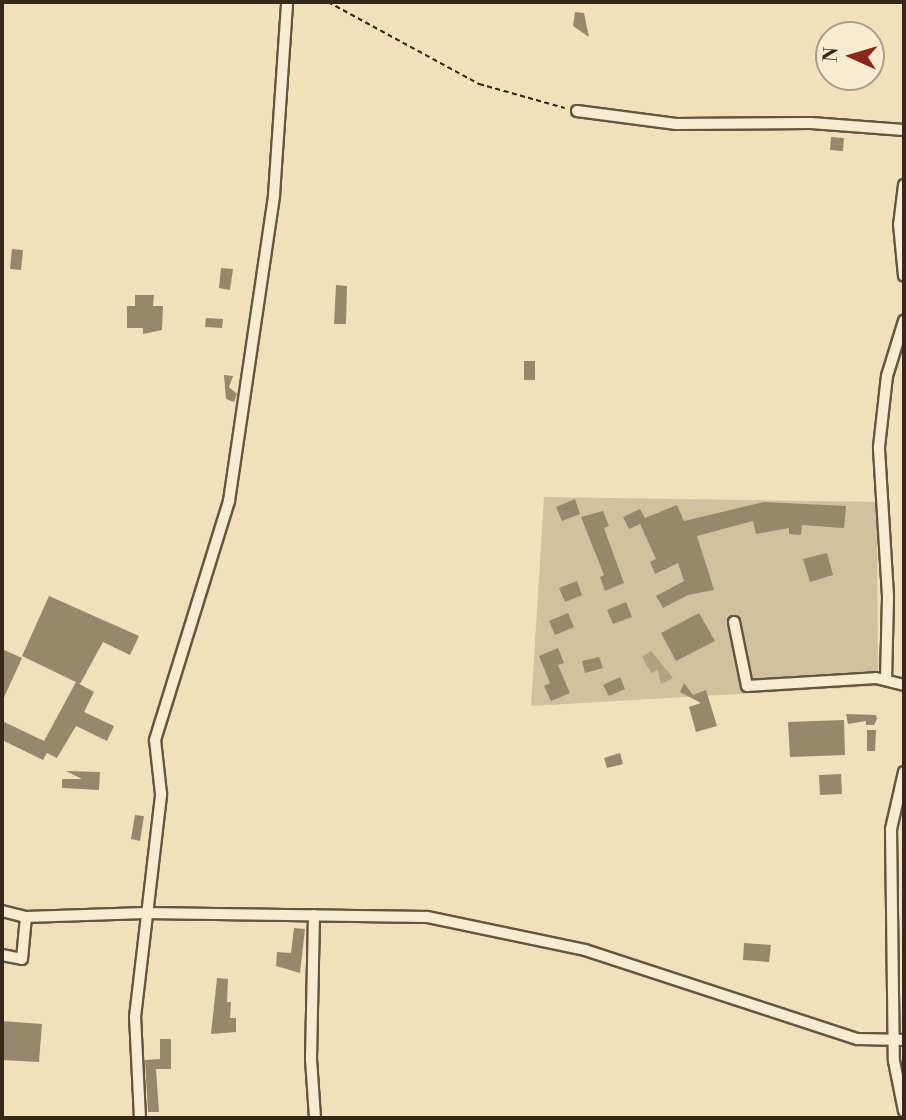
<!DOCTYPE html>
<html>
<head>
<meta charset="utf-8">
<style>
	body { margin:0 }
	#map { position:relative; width:906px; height:1120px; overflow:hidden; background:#f2e0ba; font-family:"Libre Bodoni",serif }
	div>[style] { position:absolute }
	.green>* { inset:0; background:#d2c19f }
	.water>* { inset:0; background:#b2a283 }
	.building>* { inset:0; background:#97886d }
	.path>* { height:2px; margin-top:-1px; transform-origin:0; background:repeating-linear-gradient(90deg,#352919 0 5px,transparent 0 8.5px) }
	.roads { filter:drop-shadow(2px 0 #645741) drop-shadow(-2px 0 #645741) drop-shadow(0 2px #645741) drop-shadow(0 -2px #645741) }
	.minor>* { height:10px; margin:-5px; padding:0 5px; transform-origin:5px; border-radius:5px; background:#f7ebd2 }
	span { translate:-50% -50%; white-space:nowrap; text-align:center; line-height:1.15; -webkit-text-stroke:7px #f7ebd2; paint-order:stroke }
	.frame { position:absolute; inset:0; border:4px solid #352919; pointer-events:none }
	.north { position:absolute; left:815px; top:21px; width:70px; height:70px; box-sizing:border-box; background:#f7ebd2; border:2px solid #a99d88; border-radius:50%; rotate:274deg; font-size:19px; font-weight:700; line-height:28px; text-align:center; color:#352919 }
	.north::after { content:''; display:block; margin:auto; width:24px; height:32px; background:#8f2418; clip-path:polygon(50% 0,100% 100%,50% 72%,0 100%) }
</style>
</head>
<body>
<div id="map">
	<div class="green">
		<i style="clip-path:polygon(544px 497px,877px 502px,878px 686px,531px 706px)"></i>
	</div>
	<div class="water">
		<i style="clip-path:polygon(651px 651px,673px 678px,661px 684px,658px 670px,651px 673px,642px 657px)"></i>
	</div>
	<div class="building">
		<i style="clip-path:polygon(575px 12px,584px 13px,589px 37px,573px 26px)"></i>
		<i style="clip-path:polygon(831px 137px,844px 138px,843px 151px,830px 150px)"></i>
		<i style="clip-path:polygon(12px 249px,23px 250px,21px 270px,10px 269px)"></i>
		<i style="clip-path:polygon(221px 268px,233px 269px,230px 290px,219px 288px)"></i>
		<i style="clip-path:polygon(336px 285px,347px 286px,346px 324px,334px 324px)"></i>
		<i style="clip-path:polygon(135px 295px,154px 295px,153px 306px,163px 306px,162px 330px,143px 334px,143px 328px,127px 328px,127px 306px,135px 306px)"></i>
		<i style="clip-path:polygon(206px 318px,223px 319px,222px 328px,205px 327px)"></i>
		<i style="clip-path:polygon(524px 361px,535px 361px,535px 380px,524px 380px)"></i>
		<i style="clip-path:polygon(224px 375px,233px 376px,229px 387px,237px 394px,234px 402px,226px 399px)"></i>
		<i style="clip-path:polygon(575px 499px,580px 514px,562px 521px,556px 507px)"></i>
		<i style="clip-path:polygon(764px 502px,846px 506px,844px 528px,802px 525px,801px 535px,789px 534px,789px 528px,756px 534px,753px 521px,697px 536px,714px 590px,688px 595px,663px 608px,656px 596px,684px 581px,678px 563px,655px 574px,650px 562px,656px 559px,640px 524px,629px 529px,623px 517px,640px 509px,645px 518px,677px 505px,684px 521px)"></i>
		<i style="clip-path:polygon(603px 511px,609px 526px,604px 528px,624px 583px,605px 591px,600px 577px,604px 575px,581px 517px)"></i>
		<i style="clip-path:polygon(827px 553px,833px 575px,810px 582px,803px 559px)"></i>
		<i style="clip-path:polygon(577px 581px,582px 595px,565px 602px,559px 588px)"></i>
		<i style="clip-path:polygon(49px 596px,139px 636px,130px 655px,103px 642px,80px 684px,22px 656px)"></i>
		<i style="clip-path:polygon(626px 602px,632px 617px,613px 624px,607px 610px)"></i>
		<i style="clip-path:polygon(568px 613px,574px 627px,555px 635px,549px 621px)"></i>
		<i style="clip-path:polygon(699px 613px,715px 641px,676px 661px,661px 633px)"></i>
		<i style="clip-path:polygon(558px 648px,564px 663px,558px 665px,570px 693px,551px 701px,544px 686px,550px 683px,539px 656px)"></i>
		<i style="clip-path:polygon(2px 649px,22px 658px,2px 702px)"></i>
		<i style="clip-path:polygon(599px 657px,603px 668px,585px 673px,582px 661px)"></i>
		<i style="clip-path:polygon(620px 677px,625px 689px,609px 696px,603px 685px)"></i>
		<i style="clip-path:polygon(76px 682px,94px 692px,84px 712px,114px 726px,107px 741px,76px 726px,57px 758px,47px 753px,43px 760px,2px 740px,2px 721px,44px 741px)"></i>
		<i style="clip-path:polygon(684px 683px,693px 695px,706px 690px,717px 726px,696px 732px,689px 707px,701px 703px,680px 692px)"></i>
		<i style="clip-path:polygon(846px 714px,876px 715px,877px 719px,874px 725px,866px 725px,866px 721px,848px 724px)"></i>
		<i style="clip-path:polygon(844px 720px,845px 755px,790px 757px,788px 722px)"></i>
		<i style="clip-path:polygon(867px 730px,876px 730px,875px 751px,867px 751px)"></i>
		<i style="clip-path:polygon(620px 753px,623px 764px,607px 768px,604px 758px)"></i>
		<i style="clip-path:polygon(66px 771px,100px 772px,99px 790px,62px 788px,62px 779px,82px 779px)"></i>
		<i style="clip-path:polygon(841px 774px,842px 794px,820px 795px,819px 775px)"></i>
		<i style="clip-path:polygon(135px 815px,144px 816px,140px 841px,131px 839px)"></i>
		<i style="clip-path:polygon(294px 928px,305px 929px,300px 973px,276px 966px,277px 952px,291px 953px)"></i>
		<i style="clip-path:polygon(744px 943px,771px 945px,769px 962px,743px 960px)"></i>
		<i style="clip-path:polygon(217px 978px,228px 979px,227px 1002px,231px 1002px,230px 1018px,236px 1018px,236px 1032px,211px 1034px)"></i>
		<i style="clip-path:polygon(2px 1021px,42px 1024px,39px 1062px,2px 1060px)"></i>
		<i style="clip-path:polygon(160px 1039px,171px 1039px,171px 1069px,156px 1069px,159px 1112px,148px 1112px,145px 1060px,160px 1059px)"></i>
	</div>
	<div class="path">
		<i style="left:328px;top:2px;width:172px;rotate:28.5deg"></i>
		<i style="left:479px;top:84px;width:89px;rotate:15.6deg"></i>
	</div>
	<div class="roads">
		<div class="minor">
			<i style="left:577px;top:111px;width:100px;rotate:7.5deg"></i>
			<i style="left:676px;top:124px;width:135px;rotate:-0.4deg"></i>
			<i style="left:811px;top:123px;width:93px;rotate:4.3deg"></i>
			<i style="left:904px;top:185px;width:39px;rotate:97deg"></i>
			<i style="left:899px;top:224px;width:52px;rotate:84.5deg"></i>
			<i style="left:734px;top:622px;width:65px;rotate:78.5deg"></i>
			<i style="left:747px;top:686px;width:129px;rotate:-3.5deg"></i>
			<i style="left:876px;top:678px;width:29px;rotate:14deg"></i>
			<i style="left:886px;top:680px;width:84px;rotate:-88.6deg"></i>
			<i style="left:888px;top:596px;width:149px;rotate:-93.5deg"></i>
			<i style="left:879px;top:447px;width:71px;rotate:-83.6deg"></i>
			<i style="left:887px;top:376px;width:58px;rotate:-72.8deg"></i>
			<i style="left:904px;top:772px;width:58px;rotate:102.8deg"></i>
			<i style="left:891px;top:829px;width:232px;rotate:89.3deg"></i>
			<i style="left:894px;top:1061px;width:51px;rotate:78.7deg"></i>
			<i style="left:2px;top:911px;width:25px;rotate:14deg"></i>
			<i style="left:26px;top:917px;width:119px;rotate:-1.9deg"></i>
			<i style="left:145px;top:913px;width:282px;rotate:0.8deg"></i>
			<i style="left:427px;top:917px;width:161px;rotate:11.8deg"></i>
			<i style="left:585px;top:950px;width:287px;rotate:18.1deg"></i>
			<i style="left:858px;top:1039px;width:46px;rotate:1.2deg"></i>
			<i style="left:314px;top:915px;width:144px;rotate:91.2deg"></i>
			<i style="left:311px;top:1059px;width:59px;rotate:86.1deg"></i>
			<i style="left:2px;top:955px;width:20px;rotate:11deg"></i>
			<i style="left:22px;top:959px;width:42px;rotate:-84.6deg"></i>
			<i style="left:140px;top:1118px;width:101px;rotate:-92.8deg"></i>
			<i style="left:135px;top:1017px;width:225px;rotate:-83.3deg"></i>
			<i style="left:161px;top:794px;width:54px;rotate:-96.3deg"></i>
			<i style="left:155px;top:740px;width:250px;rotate:-72.8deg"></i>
			<i style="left:229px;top:501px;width:309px;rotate:-81.6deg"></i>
			<i style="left:274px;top:195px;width:193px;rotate:-86.1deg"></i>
		</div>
	</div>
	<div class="frame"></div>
	<div class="north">N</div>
</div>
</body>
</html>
